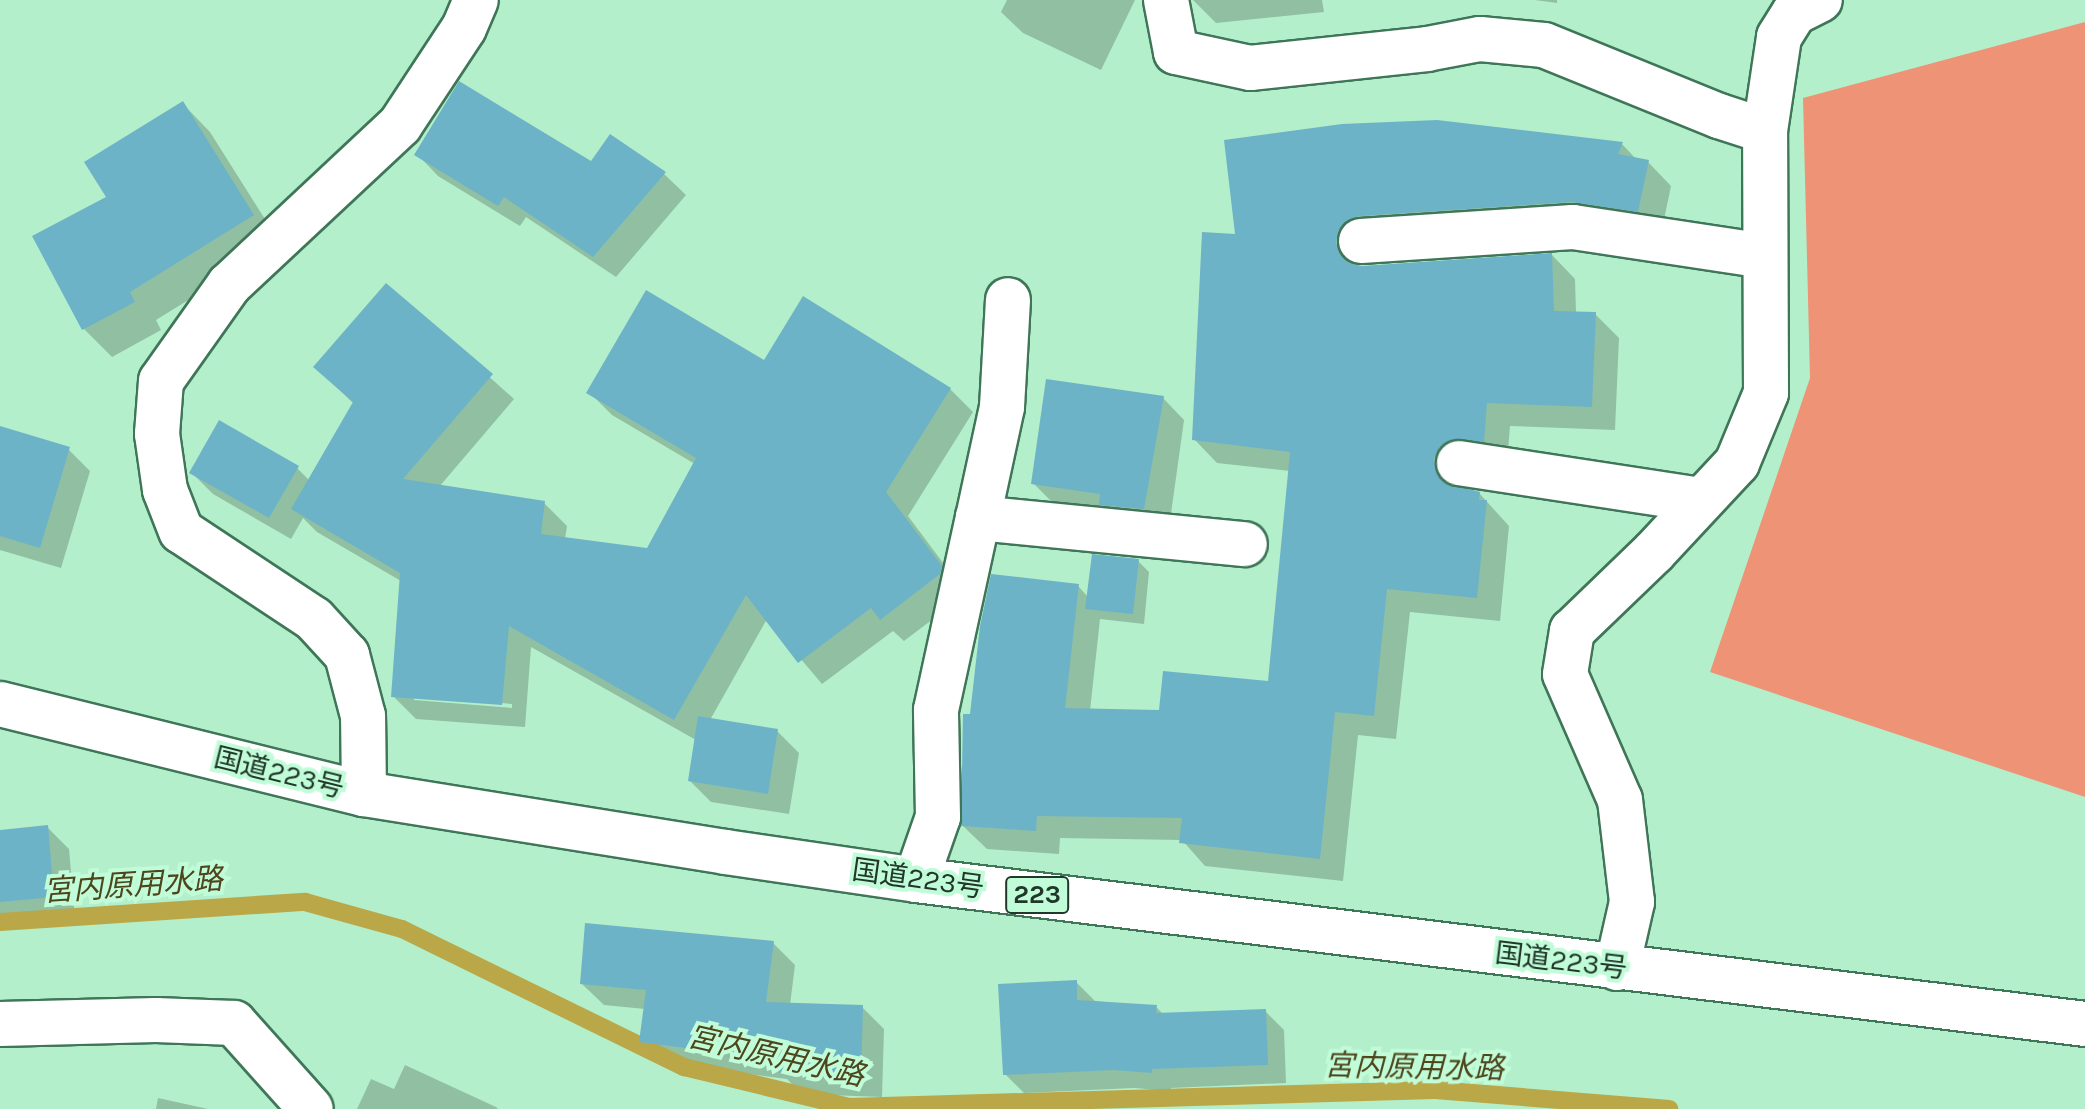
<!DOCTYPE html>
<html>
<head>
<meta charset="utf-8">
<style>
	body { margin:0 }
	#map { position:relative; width:2085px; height:1109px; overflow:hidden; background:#b4efcb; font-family:Karla,"Noto Sans JP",sans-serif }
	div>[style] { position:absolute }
	.forest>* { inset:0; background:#ee9376 }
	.shadow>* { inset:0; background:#0003 }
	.stream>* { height:18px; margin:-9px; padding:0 9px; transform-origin:9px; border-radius:9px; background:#baa747 }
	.building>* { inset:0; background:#6db3c7 }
	.roads { filter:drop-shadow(2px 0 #3f7658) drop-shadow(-2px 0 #3f7658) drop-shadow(0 2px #3f7658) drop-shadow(0 -2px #3f7658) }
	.minor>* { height:44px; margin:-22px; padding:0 22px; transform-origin:22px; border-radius:22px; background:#fff }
	.trunk>* { height:44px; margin:-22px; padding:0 22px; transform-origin:22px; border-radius:22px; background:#fff }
	span { translate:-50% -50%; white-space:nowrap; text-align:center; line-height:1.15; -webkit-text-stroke:8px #c1fcd8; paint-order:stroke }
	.shield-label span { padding:2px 6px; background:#c1fcd8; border:2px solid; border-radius:6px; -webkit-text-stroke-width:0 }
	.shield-label { font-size:26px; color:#20372a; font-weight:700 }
	.street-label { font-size:28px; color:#20372a }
	.water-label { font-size:30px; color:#4d451c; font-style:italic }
</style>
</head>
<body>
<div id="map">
	<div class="forest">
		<i style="clip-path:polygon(2085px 22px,2085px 797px,1710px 672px,1810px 378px,1803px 98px)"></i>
	</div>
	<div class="shadow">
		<i style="clip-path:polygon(1007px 0,1135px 0,1101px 70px,1023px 33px,1001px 12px)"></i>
		<i style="clip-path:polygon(1322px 0,1324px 12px,1216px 23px,1193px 0)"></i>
		<i style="clip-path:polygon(1535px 0,1557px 0,1557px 3px)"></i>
		<i style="clip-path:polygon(183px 104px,210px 132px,280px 243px,156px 320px,161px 330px,112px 357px,84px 329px,109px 198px)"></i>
		<i style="clip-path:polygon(610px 137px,664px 174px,686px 195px,616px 277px,526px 217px,520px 226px,438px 176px,417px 154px,592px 164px)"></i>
		<i style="clip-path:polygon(1622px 144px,1637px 160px,1648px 162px,1671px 186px,1661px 234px,1362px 253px,1358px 267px,1552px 255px,1575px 279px,1576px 313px,1595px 314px,1619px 338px,1615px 430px,1510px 426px,1507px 464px,1457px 483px,1457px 488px,1479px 493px,1509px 526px,1500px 621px,1410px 612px,1396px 739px,1358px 735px,1343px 881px,1205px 866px,1182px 840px,1060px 838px,1059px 854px,987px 849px,963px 826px,972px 717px,1078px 586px,1088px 597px,1138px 561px,1149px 572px,1144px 624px,1100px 619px,1090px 711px,1161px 712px,1270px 683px,1290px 471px,1217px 463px,1194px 439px,1237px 236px)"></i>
		<i style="clip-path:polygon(evenodd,387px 285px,514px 399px,439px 487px,544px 503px,567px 526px,565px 539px,648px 550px,695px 464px,612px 415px,589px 392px,764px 362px,950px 389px,973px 412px,908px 516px,964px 591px,962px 597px,904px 641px,893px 631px,822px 684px,767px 619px,710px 720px,777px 731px,799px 753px,789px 814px,711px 802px,690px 781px,696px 740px,531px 647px,525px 727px,416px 719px,393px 696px,401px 581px,317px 532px,303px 518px,291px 539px,213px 494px,192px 473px,297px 468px,310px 481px,354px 404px,316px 367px,387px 285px,414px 696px,512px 704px,512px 708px,414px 700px,414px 696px)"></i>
		<i style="clip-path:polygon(1163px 398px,1184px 420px,1170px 521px,1055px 505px,1034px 484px)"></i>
		<i style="clip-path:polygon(0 428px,68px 449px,90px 471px,61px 568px,0 550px)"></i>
		<i style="clip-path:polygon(47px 827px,69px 849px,75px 918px,6px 924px,0 918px,0 832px)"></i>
		<i style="clip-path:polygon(773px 943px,795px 965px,790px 1005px,862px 1007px,884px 1029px,882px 1097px,802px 1094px,787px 1079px,663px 1063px,641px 1041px,645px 1009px,604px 1005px,582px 984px)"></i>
		<i style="clip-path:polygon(1076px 982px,1095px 1001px,1156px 1007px,1164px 1015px,1265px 1011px,1284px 1030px,1286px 1083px,1171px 1088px,1171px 1091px,1134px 1088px,1024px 1093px,1005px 1074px)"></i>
		<i style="clip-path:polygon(405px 1065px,496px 1107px,498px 1109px,357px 1109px,371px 1079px,394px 1089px)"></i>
		<i style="clip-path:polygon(158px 1098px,208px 1109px,156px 1109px)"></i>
	</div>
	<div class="stream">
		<i style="left:0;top:922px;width:306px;rotate:-3.8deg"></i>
		<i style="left:305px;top:902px;width:101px;rotate:15.6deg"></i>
		<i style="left:402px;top:929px;width:314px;rotate:26.1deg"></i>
		<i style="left:684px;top:1067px;width:170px;rotate:13.6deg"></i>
		<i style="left:849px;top:1107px;width:586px;rotate:-1.66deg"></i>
		<i style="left:1435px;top:1090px;width:235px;rotate:4.6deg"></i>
	</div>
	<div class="building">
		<i style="clip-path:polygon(459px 81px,591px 161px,610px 134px,666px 172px,593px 257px,504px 197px,498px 206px,414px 155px)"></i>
		<i style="clip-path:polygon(183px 101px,254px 215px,130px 292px,135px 302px,82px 330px,32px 236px,106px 197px,84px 162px)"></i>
		<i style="clip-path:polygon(1437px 120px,1623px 142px,1618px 154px,1649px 160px,1638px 212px,1571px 202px,1359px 216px,1347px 221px,1338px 231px,1336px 243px,1340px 254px,1349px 263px,1362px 266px,1552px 253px,1554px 311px,1596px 312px,1592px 407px,1487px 403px,1484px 442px,1451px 440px,1439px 448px,1434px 458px,1436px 471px,1443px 482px,1480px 492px,1479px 500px,1487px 500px,1477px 598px,1387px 589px,1374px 716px,1335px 712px,1320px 859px,1179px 843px,1182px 818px,1037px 816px,1036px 831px,961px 826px,963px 714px,970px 714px,980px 626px,991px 574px,1079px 584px,1065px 708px,1159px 710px,1163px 671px,1268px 681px,1290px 452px,1192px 440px,1202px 232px,1235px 234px,1224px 140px,1342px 124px)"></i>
		<i style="clip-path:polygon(386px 283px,493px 374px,403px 479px,545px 501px,541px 534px,647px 548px,696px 458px,586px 393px,646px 290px,764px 360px,803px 296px,951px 388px,886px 492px,942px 566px,940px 574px,880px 620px,871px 608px,798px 663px,746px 595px,674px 720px,509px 626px,502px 705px,391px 697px,400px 573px,291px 509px,353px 402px,313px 367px)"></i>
		<i style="clip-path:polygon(1046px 379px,1164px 396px,1144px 509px,1099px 505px,1100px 494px,1031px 484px)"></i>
		<i style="clip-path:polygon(219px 420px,299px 466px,269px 518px,189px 473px)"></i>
		<i style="clip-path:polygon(0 426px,70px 447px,40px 548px,0 536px)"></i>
		<i style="clip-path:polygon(1092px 554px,1139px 559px,1133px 614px,1085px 609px)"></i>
		<i style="clip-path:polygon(698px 716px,778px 729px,768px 794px,688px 781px)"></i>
		<i style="clip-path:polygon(48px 825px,54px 897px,0 902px,0 830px)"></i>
		<i style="clip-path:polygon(585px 923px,774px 941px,766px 1002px,863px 1005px,861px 1076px,779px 1073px,779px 1060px,639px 1042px,646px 990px,580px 984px)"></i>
		<i style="clip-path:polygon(1077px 980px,1077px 1000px,1157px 1005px,1156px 1013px,1266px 1009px,1268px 1065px,1152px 1069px,1152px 1073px,1114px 1070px,1003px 1075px,998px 984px)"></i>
	</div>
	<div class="roads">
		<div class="minor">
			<i style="left:1166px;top:0;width:53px;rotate:79.1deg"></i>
			<i style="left:1176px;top:52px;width:76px;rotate:12.2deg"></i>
			<i style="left:1250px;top:68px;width:178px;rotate:-6.1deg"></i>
			<i style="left:1427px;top:49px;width:54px;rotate:-10.7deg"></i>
			<i style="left:1480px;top:39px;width:64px;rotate:5.4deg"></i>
			<i style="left:1544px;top:45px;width:189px;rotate:22.1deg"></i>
			<i style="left:1719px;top:116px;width:48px;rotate:18.1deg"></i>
			<i style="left:1361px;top:241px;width:212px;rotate:-3.8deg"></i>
			<i style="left:1573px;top:227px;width:194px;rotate:8.6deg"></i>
			<i style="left:1459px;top:463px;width:244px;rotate:8.7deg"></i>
			<i style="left:978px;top:518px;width:114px;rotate:-77.8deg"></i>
			<i style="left:1002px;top:407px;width:107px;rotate:-86.8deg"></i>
			<i style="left:364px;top:794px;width:78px;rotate:-90.7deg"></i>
			<i style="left:363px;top:716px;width:63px;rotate:-104.7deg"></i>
			<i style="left:347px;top:655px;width:49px;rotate:-132.5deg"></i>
			<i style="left:314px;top:619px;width:159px;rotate:-146.5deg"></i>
			<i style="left:181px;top:531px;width:44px;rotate:-111.3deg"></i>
			<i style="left:165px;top:490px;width:57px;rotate:-98.1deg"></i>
			<i style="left:157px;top:434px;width:53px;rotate:-85.7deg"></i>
			<i style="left:161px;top:381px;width:118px;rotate:-54.7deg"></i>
			<i style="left:229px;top:285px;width:234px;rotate:-43.1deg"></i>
			<i style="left:400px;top:125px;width:116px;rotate:-56.6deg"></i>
			<i style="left:464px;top:28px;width:30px;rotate:-67deg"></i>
			<i style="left:916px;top:880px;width:67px;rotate:-70.8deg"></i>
			<i style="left:938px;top:817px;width:107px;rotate:-91.1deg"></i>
			<i style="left:936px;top:710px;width:197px;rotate:-77.7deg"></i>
			<i style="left:978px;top:518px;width:268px;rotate:5.6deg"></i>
			<i style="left:1617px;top:968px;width:68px;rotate:-77.2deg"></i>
			<i style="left:1632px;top:902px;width:103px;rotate:-96.7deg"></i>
			<i style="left:1620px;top:800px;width:137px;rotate:-113.6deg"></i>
			<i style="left:1565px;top:674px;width:44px;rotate:-80.8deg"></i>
			<i style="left:1572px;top:631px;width:114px;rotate:-43.9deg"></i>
			<i style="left:1654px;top:552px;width:122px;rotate:-47deg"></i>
			<i style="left:1737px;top:463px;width:76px;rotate:-67.5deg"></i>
			<i style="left:1766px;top:393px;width:262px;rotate:-90.2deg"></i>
			<i style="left:1765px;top:131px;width:95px;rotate:-81.5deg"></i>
			<i style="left:1779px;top:37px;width:28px;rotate:-58deg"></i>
			<i style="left:1794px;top:13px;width:29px;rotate:-27deg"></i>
			<i style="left:0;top:1024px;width:156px;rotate:-1.5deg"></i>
			<i style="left:156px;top:1020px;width:78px;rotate:2.2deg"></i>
			<i style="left:234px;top:1023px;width:115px;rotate:48.2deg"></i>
		</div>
		<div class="trunk">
			<i style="left:0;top:704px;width:375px;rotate:13.9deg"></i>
			<i style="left:364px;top:794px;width:366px;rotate:9.1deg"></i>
			<i style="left:725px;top:852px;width:193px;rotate:8.3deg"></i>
			<i style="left:916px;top:880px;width:1178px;rotate:7.02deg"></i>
		</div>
	</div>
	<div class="shield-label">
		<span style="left:1037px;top:895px">223</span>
	</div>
	<div class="street-label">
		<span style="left:279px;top:773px;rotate:14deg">国道223号</span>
		<span style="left:918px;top:879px;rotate:8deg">国道223号</span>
		<span style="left:1561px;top:961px;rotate:7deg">国道223号</span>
	</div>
	<div class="water-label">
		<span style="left:133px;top:885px;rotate:-4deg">宮内原用水路</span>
		<span style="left:776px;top:1056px;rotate:13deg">宮内原用水路</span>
		<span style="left:1414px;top:1067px;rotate:1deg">宮内原用水路</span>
	</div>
</div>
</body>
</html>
